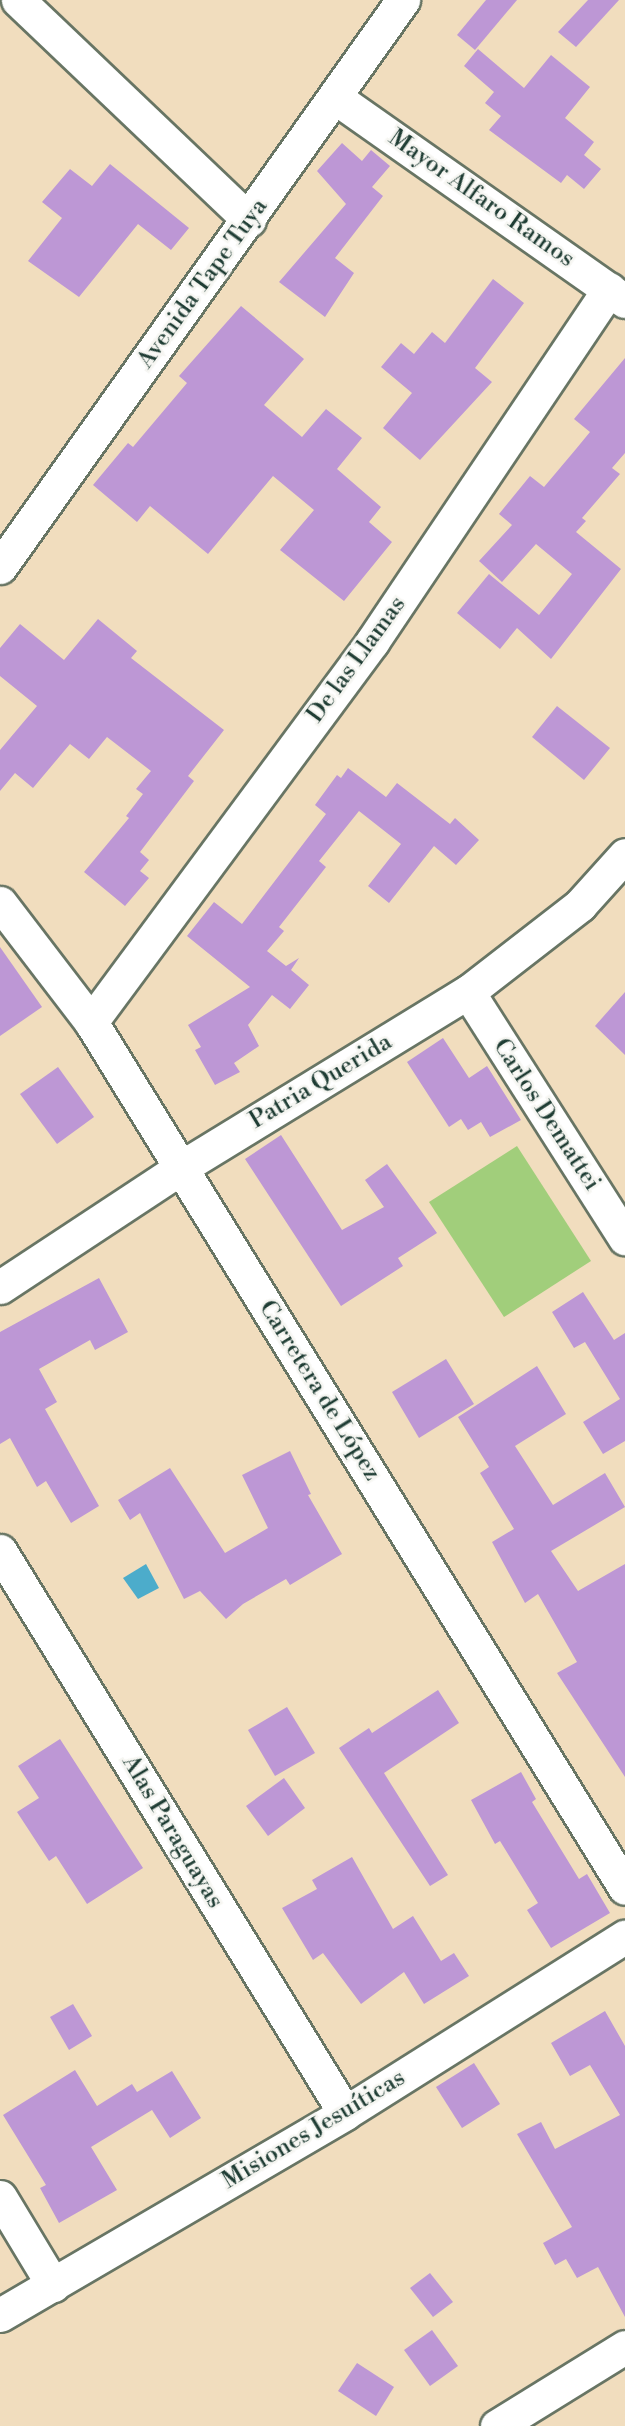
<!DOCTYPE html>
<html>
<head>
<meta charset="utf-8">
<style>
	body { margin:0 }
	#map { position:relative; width:625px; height:2426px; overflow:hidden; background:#f1ddbe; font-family:"Libre Bodoni",serif }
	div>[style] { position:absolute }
	.green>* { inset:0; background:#a1ce7b }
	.water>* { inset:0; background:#4caccb }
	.building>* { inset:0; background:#bd97d5 }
	.roads { filter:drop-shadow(2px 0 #687564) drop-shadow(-2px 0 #687564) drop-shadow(0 2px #687564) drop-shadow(0 -2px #687564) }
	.street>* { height:33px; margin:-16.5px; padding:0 16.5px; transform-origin:16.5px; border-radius:16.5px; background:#fff }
	.secondary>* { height:33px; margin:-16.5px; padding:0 16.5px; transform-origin:16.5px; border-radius:16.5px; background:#fff }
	span { translate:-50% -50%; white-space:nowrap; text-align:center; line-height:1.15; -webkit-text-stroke:5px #f6f6f2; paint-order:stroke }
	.street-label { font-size:24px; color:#1f3d34 }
</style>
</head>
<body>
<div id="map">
	<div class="green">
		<i style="clip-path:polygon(517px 1146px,591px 1261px,504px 1317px,429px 1202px)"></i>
	</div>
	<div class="water">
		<i style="clip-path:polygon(146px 1564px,159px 1588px,138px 1599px,123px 1578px)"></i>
	</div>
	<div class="building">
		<i style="clip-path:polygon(486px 0,517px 0,475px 50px,457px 35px)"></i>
		<i style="clip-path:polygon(588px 0,619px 0,576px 47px,558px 32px)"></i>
		<i style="clip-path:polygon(478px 49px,524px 88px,551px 55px,590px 87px,565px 118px,594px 142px,584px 155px,601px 169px,584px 189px,567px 175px,561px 183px,489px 130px,501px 116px,485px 103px,494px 92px,464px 66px)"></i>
		<i style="clip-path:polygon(342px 143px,362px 161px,371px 150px,390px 166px,372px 187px,383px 196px,335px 258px,354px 273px,325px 317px,279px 282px,346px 204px,317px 171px)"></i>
		<i style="clip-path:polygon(110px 164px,189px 228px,171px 250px,138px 224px,79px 297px,28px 261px,62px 218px,42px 202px,70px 169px,92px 186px)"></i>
		<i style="clip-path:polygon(493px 279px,524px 303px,475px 368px,492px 382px,420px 460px,383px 428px,412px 393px,381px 367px,401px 343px,414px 354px,432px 332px,445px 343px)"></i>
		<i style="clip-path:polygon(241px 306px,304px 359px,264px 405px,302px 437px,326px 409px,362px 438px,337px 469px,381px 507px,369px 522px,392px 542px,344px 601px,280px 550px,314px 510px,273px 476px,208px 554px,150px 506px,137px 522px,93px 485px,128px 443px,133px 447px,187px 383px,179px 376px)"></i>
		<i style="clip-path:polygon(625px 358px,625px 453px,612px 468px,620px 474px,582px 518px,586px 521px,576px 532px,621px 569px,551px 659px,517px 628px,500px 649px,457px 613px,489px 574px,539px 615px,572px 574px,536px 544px,502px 582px,479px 561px,512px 525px,499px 514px,530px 476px,544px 487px,576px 449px,590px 432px,574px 419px)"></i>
		<i style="clip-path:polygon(98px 619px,137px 651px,131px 658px,224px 730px,188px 776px,194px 781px,140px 852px,149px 860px,140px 871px,149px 878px,125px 906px,84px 872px,129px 818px,126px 816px,143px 794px,136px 789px,151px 771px,107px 737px,89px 759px,70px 744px,33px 788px,15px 773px,0 791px,0 750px,37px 706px,0 676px,0 648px,20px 624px,64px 660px)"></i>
		<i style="clip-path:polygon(557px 706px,610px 748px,584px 780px,532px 737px)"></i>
		<i style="clip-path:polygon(348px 768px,386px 797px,397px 783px,450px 824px,455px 818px,479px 840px,456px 865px,434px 846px,389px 903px,368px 886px,401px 844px,359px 811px,319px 861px,326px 867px,279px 927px,284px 931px,267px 951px,286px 966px,299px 958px,291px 970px,309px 985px,290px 1009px,272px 995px,248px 1025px,259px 1046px,234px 1063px,240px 1072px,215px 1085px,195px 1050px,201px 1047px,188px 1025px,250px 987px,187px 936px,214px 902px,242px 924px,326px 814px,315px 805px,337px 775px,341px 778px)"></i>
		<i style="clip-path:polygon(0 947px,42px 1007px,0 1036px)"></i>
		<i style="clip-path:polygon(625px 992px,625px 1055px,595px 1026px)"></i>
		<i style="clip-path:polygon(443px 1038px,469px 1078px,487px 1066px,521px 1120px,490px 1137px,481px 1122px,468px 1130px,461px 1119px,449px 1127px,407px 1062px)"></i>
		<i style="clip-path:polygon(58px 1067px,94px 1117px,57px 1144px,20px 1094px)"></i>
		<i style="clip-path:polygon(281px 1135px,342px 1230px,384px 1207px,365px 1180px,387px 1164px,437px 1233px,398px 1258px,403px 1266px,341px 1306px,245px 1159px)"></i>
		<i style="clip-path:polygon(99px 1278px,128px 1332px,95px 1350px,90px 1340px,39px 1369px,57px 1402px,45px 1409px,99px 1506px,71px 1523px,46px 1481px,37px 1487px,10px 1438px,0 1444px,0 1332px)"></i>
		<i style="clip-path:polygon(583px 1292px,614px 1340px,625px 1333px,625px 1441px,603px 1454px,583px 1422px,620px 1399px,585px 1342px,574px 1348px,552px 1312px)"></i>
		<i style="clip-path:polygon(446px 1359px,474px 1404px,419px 1438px,392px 1392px)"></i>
		<i style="clip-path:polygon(537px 1366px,566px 1414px,515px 1446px,553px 1505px,605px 1473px,625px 1507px,551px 1551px,578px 1591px,625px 1564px,625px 1777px,557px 1673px,577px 1662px,538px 1594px,525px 1603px,492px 1542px,514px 1529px,480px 1473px,489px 1467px,458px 1417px)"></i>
		<i style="clip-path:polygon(290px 1451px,311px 1494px,308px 1495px,342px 1554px,290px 1585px,286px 1579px,243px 1604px,226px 1619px,200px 1591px,184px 1599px,140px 1513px,130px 1520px,118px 1500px,170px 1468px,225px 1553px,268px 1528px,242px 1475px)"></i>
		<i style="clip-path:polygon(438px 1690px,459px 1723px,384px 1773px,448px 1875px,430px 1886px,339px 1748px,369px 1728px,372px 1733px)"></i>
		<i style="clip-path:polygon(287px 1707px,315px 1753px,275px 1776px,248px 1730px)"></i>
		<i style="clip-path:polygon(60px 1739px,143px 1868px,87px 1904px,56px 1856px,49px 1861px,17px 1812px,39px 1798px,18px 1766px)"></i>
		<i style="clip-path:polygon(521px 1772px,536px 1799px,532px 1802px,579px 1879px,587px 1874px,610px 1913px,551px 1948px,527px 1910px,538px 1903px,500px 1841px,495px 1844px,471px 1800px)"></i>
		<i style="clip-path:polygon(284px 1778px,305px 1808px,268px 1836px,246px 1806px)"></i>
		<i style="clip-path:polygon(352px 1857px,393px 1929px,413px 1916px,441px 1961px,454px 1953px,469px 1976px,424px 2004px,404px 1972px,361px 2004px,323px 1953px,313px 1960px,282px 1908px,317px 1889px,312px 1880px)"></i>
		<i style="clip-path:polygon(73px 2004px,92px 2036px,69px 2050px,50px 2017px)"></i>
		<i style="clip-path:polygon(605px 2011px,625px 2046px,625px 2317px,598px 2267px,577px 2278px,566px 2259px,555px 2265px,543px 2243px,572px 2227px,517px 2134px,541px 2122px,555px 2149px,620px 2115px,590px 2065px,570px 2076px,551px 2043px)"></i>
		<i style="clip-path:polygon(474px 2063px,500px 2104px,462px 2128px,436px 2087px)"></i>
		<i style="clip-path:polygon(75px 2070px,97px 2106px,132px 2084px,137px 2092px,172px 2071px,201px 2118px,170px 2138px,152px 2110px,91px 2147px,117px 2190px,59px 2223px,40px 2188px,46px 2185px,3px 2115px)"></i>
		<i style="clip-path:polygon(430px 2273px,453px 2302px,433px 2317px,410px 2288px)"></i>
		<i style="clip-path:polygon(432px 2330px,458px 2366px,430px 2386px,404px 2350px)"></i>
		<i style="clip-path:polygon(357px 2363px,394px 2387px,376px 2416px,338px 2391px)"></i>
	</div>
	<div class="roads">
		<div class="street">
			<i style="left:18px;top:0;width:319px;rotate:43.6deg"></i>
			<i style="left:336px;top:98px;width:353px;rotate:35.1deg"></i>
			<i style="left:468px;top:992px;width:292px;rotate:57.5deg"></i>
			<i style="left:91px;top:1022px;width:473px;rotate:-53.5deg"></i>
			<i style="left:372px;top:642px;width:425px;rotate:-56.1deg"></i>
			<i style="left:0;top:1287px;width:218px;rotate:-33.4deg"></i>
			<i style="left:182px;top:1167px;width:335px;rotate:-31.5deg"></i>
			<i style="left:468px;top:992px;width:142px;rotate:-37.8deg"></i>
			<i style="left:580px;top:905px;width:67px;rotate:-48deg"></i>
			<i style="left:0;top:1551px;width:659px;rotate:58.46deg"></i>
			<i style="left:0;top:2197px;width:103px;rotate:58.9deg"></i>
			<i style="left:497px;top:2426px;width:150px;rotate:-31.7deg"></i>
		</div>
		<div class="secondary">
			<i style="left:0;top:567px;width:696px;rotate:-54.6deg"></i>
			<i style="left:0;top:903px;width:150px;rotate:52.6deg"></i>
			<i style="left:91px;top:1022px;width:1017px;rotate:58.34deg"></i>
			<i style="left:0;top:2315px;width:400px;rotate:-30.3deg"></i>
			<i style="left:345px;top:2113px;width:331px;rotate:-32.2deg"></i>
		</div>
	</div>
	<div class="street-label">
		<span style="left:481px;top:199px;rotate:35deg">Mayor Alfaro Ramos</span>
		<span style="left:203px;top:284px;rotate:-54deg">Avenida Tape Tuya</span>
		<span style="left:357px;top:660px;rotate:-54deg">De las Llamas</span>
		<span style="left:321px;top:1082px;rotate:-31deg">Patria Querida</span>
		<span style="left:546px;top:1115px;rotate:57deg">Carlos Demattei</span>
		<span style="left:319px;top:1391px;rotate:58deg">Carretera de López</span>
		<span style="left:172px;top:1832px;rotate:59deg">Alas Paraguayas</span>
		<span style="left:314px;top:2130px;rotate:-31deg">Misiones Jesuíticas</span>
	</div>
</div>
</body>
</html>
